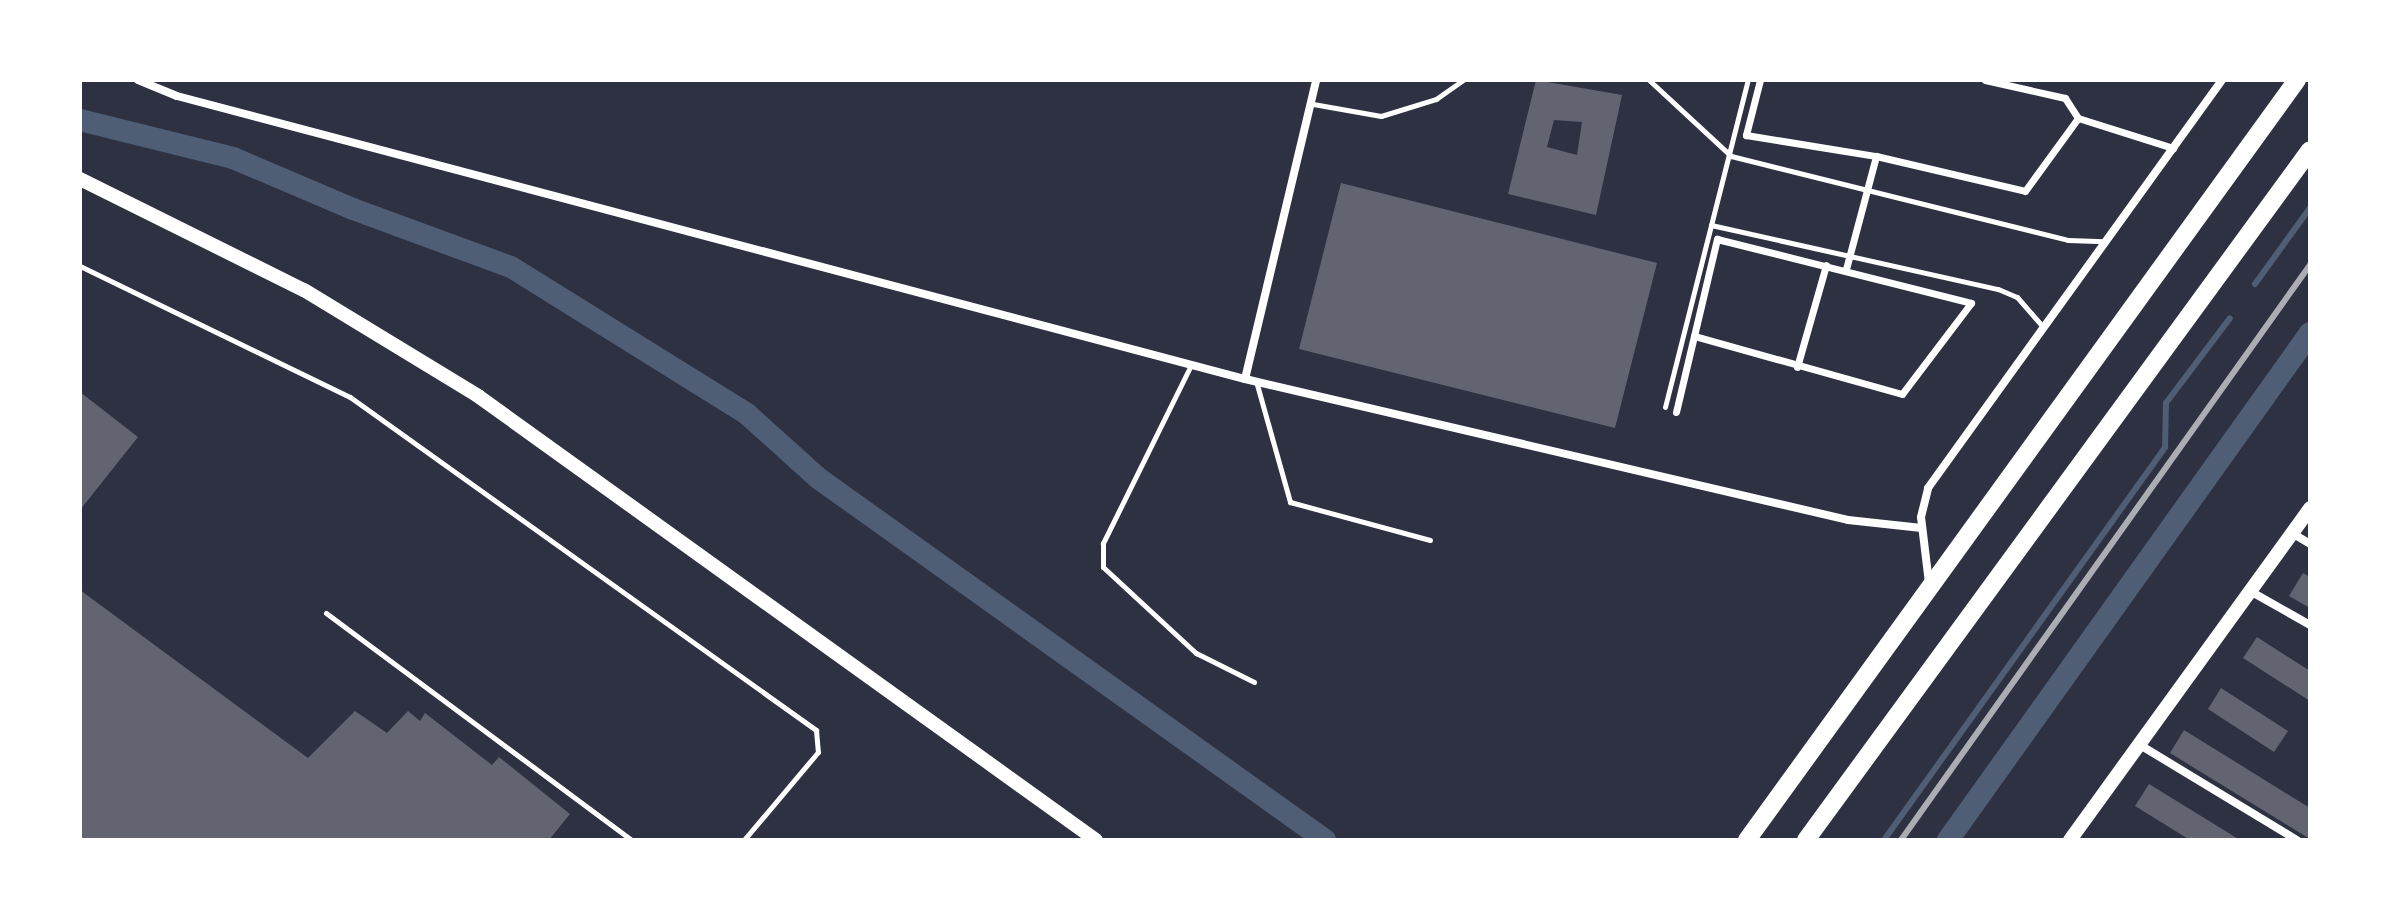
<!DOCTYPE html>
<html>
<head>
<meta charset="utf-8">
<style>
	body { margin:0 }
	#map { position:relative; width:2390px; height:920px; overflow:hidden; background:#2d3142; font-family:Mulish,sans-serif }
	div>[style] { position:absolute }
	.stream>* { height:6px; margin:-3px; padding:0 3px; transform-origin:3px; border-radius:3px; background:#4f5d75 }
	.canal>* { height:22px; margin:-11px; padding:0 11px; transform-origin:11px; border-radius:11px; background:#4f5d75 }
	.building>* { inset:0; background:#626471 }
	.service>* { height:5px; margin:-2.5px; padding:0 2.5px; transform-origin:2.5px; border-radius:2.5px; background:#fff }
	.pedestrian>* { height:7px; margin:-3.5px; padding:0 3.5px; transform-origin:3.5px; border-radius:3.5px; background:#fff }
	.minor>* { height:8px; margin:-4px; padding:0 4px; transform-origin:4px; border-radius:4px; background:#fff }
	.tertiary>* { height:14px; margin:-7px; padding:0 7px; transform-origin:7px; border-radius:7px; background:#fff }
	.primary>* { height:18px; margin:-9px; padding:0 9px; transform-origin:9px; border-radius:9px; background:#fff }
	.rail>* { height:6px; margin:-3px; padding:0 3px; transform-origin:3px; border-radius:3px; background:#abadb3 }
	span { translate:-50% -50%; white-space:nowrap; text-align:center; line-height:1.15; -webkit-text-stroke:7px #fff; paint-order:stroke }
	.frame { position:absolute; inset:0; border:82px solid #fff; pointer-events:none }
</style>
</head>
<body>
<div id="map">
	<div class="stream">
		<i style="left:2255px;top:284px;width:94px;rotate:-54.1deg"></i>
		<i style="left:1884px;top:840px;width:483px;rotate:-54.4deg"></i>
		<i style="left:2165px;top:447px;width:44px;rotate:-88.7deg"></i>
		<i style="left:2166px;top:403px;width:106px;rotate:-53deg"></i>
	</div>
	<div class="canal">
		<i style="left:80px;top:120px;width:158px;rotate:13.9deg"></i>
		<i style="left:233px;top:158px;width:130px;rotate:23deg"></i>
		<i style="left:353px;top:209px;width:168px;rotate:20.2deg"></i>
		<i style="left:511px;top:267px;width:278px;rotate:31.9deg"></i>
		<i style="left:747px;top:414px;width:96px;rotate:42deg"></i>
		<i style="left:818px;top:478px;width:623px;rotate:35.53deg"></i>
		<i style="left:1948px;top:840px;width:623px;rotate:-54.47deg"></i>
	</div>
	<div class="building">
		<i style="clip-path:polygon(evenodd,1536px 80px,1622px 95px,1596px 215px,1508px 194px,1536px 80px,1554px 120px,1582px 122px,1577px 155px,1547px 147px,1554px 120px)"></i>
		<i style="clip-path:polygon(1341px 183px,1657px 263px,1615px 428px,1299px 349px)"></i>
		<i style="clip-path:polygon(80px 392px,138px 437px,80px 510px)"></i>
		<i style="clip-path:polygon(2303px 573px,2310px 577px,2310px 608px,2289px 596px)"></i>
		<i style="clip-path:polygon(80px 590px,308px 758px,355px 711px,387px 733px,408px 711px,420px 721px,425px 713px,492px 765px,499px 757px,570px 814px,549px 840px,80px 840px)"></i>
		<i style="clip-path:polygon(2257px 637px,2310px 671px,2310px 701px,2243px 658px)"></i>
		<i style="clip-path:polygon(2221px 688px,2288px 731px,2274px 752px,2208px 709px)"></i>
		<i style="clip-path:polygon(2184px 730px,2310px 808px,2310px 839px,2170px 753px)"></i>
		<i style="clip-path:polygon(2149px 784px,2240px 840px,2190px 840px,2135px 806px)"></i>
	</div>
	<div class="service">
		<i style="left:1649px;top:80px;width:112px;rotate:42.8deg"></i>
		<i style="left:1731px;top:156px;width:347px;rotate:14deg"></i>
		<i style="left:2068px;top:240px;width:36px;rotate:2deg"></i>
		<i style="left:1313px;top:104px;width:69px;rotate:10deg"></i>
		<i style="left:1381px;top:116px;width:58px;rotate:-17.2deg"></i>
		<i style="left:1436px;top:99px;width:33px;rotate:-35deg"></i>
		<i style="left:1711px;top:225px;width:294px;rotate:12.6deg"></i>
		<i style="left:1998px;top:289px;width:21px;rotate:23deg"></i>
		<i style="left:2017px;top:297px;width:40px;rotate:49deg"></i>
		<i style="left:80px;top:266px;width:300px;rotate:25.9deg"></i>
		<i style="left:350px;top:397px;width:573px;rotate:35.55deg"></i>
		<i style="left:816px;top:730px;width:22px;rotate:85deg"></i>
		<i style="left:818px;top:752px;width:115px;rotate:130.1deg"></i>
		<i style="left:1191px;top:365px;width:199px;rotate:116.3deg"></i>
		<i style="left:1103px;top:543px;width:24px;rotate:90deg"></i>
		<i style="left:1103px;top:567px;width:127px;rotate:42.8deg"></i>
		<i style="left:1196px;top:653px;width:65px;rotate:26.6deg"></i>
		<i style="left:1256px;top:381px;width:126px;rotate:74.3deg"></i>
		<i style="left:1290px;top:502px;width:145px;rotate:15.2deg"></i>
		<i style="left:1665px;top:407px;width:337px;rotate:-75.8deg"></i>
		<i style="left:326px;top:613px;width:381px;rotate:36.6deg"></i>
	</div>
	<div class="pedestrian">
		<i style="left:1760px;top:80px;width:57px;rotate:104.3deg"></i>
		<i style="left:1746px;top:135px;width:132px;rotate:9.2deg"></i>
		<i style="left:1876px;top:156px;width:153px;rotate:13.2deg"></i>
		<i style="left:2025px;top:191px;width:90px;rotate:-54deg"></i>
		<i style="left:1985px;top:80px;width:82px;rotate:12.7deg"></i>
		<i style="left:2065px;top:98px;width:24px;rotate:57deg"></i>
		<i style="left:2078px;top:118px;width:100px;rotate:17.5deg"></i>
		<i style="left:1846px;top:269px;width:117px;rotate:-75.1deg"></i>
		<i style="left:1797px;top:367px;width:106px;rotate:-74.1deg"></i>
		<i style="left:1676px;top:412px;width:78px;rotate:-76.7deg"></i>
		<i style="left:1694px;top:336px;width:100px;rotate:-76.7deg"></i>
		<i style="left:1717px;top:239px;width:262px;rotate:14.1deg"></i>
		<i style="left:1971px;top:303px;width:114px;rotate:127.2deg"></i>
		<i style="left:1902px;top:394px;width:216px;rotate:-164.4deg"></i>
	</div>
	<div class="minor">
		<i style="left:138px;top:80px;width:42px;rotate:22.3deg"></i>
		<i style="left:177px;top:96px;width:1105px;rotate:14.84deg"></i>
		<i style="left:1245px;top:379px;width:619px;rotate:13.16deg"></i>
		<i style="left:1848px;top:520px;width:74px;rotate:6.2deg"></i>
		<i style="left:1245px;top:379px;width:307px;rotate:-76.6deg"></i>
		<i style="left:2292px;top:533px;width:21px;rotate:31deg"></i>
		<i style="left:1929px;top:583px;width:66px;rotate:-96.9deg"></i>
		<i style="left:1921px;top:517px;width:30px;rotate:-76deg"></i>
		<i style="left:1928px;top:488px;width:503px;rotate:-54.22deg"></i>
		<i style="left:2250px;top:591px;width:69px;rotate:29.5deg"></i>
		<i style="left:2140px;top:745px;width:184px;rotate:31.2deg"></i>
	</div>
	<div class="tertiary">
		<i style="left:80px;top:179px;width:250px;rotate:26.4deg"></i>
		<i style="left:304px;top:290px;width:204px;rotate:31.3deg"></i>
		<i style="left:478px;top:396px;width:761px;rotate:35.7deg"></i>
		<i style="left:2070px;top:840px;width:410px;rotate:-54.1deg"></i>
	</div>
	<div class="primary">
		<i style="left:1747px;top:840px;width:938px;rotate:-54.11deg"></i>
		<i style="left:1806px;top:840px;width:854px;rotate:-53.85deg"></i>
	</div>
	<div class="rail">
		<i style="left:1901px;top:840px;width:706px;rotate:-54.58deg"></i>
	</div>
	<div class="frame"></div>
</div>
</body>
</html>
